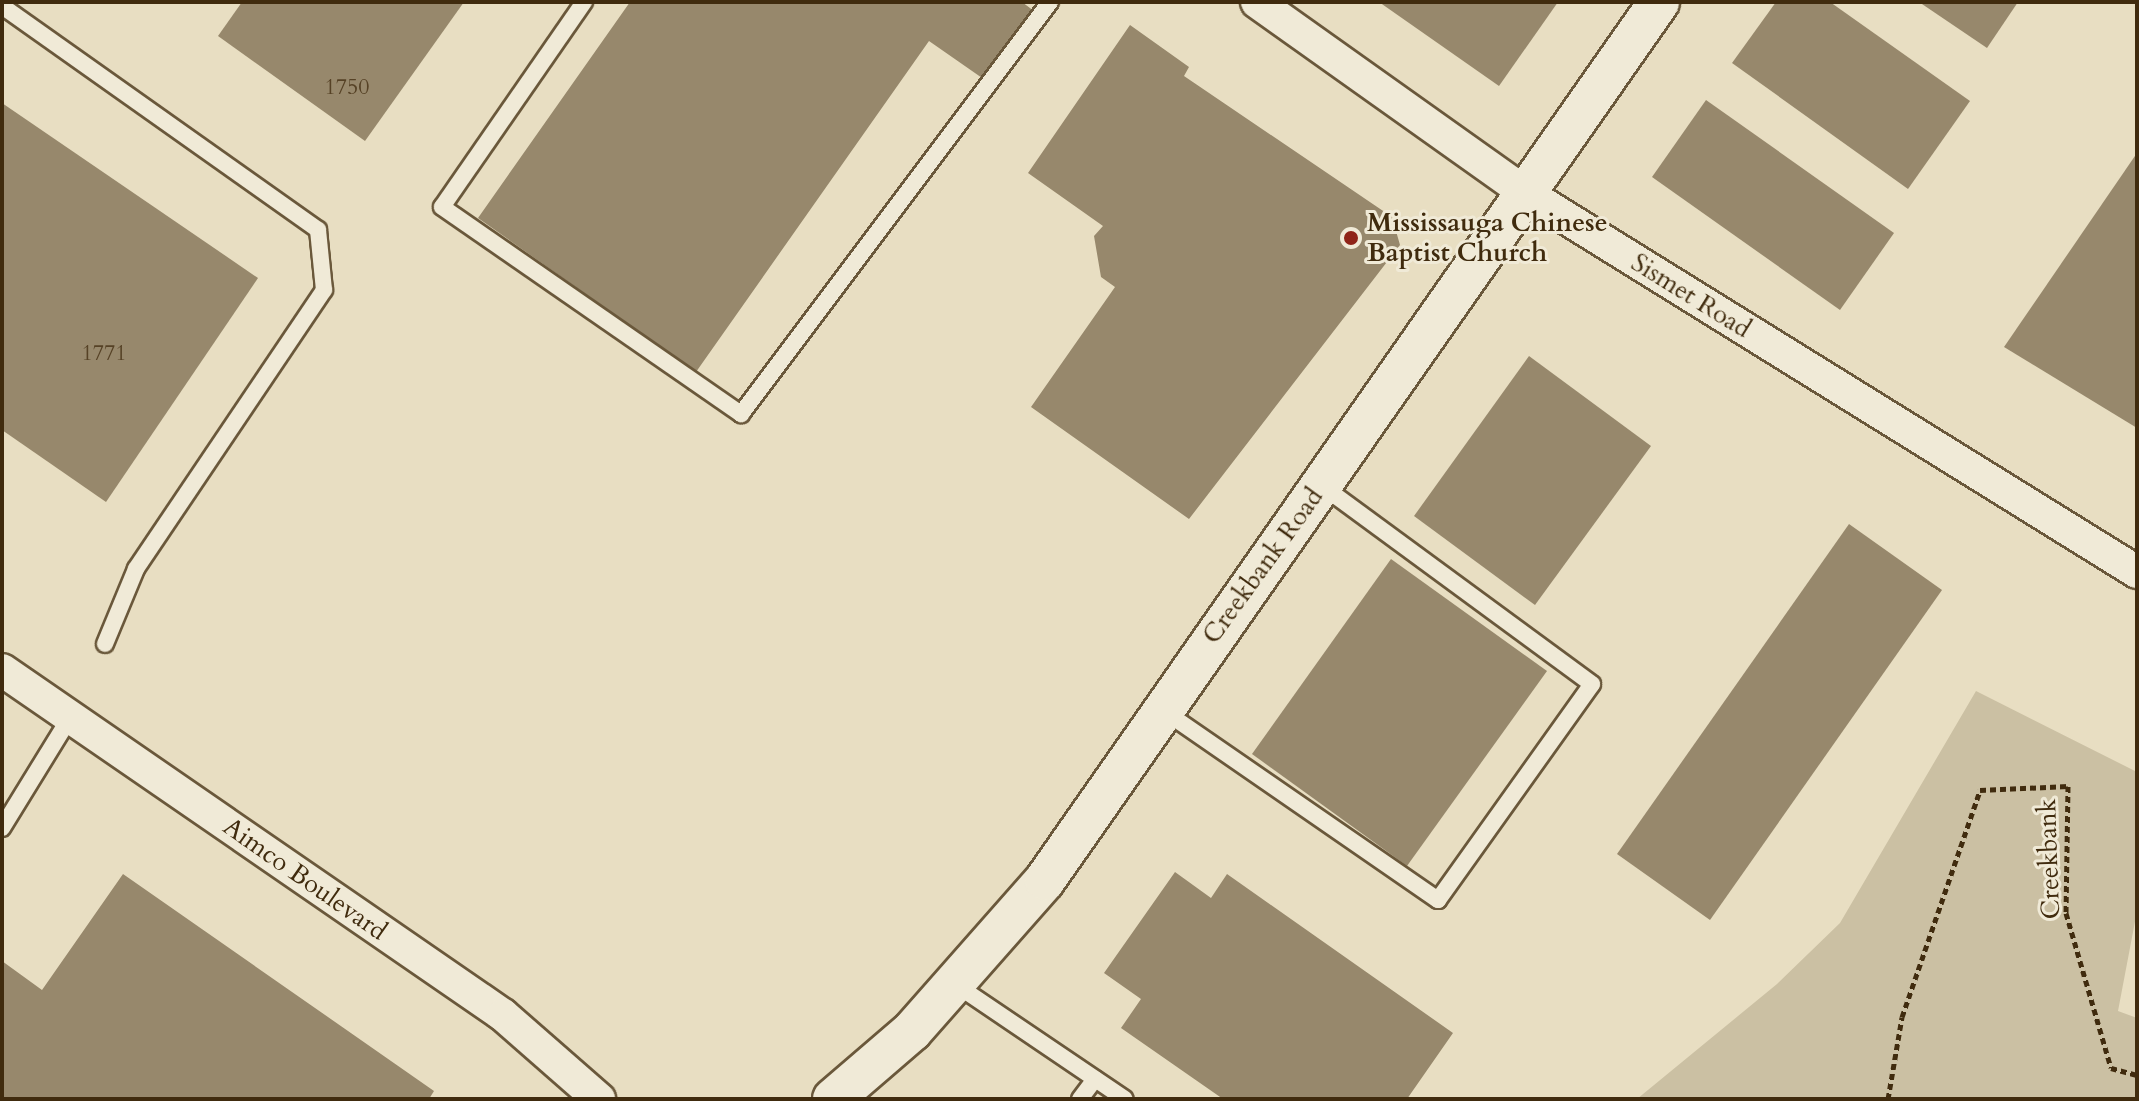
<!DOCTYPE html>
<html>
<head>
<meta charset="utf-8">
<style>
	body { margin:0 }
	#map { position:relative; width:2139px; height:1101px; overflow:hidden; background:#e8dec2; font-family:Cardo,serif }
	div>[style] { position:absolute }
	.green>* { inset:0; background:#cbc0a3 }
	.building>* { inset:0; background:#97886c }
	.path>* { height:5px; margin-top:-2.5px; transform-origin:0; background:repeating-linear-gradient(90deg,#402b0e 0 6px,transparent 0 10px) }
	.roads { filter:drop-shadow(2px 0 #6a583b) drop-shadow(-2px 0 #6a583b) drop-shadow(0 2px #6a583b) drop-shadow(0 -2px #6a583b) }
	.service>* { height:16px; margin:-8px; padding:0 8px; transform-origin:8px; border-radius:8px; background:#f0ead7 }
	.minor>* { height:32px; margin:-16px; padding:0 16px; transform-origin:16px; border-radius:16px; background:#f0ead7 }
	.tertiary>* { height:40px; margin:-20px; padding:0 20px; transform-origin:20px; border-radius:20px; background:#f0ead7 }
	.dots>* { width:22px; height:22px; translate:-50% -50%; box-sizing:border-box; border:4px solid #f0ead7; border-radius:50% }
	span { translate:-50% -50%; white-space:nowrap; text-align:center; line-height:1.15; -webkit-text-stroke:6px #f0ead7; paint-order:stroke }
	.number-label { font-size:22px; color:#564226 }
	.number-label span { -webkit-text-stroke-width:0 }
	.poi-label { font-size:26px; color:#402b0e; font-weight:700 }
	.left { translate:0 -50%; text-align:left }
	.street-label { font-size:26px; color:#402b0e }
	.frame { position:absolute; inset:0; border:4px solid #402b0e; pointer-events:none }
</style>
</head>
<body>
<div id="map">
	<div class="green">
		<i style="clip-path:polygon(1976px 691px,2137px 772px,2137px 911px,2118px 1011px,2137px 1018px,2137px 1099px,1637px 1099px,1777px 984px,1840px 923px)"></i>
	</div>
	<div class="building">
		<i style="clip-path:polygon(242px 2px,464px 2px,365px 141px,218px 36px)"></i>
		<i style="clip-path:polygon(630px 2px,1022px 2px,1034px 11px,985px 80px,929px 41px,696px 372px,478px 218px)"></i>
		<i style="clip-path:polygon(1379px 2px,1558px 2px,1499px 86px)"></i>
		<i style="clip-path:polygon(1776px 2px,1830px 2px,1970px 101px,1908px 189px,1732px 63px)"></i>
		<i style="clip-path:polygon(1919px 2px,2018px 2px,1987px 48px)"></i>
		<i style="clip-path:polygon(1130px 25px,1189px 67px,1184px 76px,1392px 217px,1400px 245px,1189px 519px,1031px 407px,1115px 287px,1101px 277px,1094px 236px,1103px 226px,1028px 173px)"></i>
		<i style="clip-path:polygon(1706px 100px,1894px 233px,1840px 310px,1652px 177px)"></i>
		<i style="clip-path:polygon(2px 103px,258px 278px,106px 502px,2px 430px)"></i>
		<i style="clip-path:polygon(2137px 153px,2137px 428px,2004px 347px)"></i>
		<i style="clip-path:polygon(1529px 356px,1651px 446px,1535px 605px,1414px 516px)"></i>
		<i style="clip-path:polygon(1849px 524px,1942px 590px,1710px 920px,1617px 854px)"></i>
		<i style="clip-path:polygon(1391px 559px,1547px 671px,1407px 866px,1252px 754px)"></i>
		<i style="clip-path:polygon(1175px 872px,1211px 898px,1227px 874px,1453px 1033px,1407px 1099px,1223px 1099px,1121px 1028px,1141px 999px,1104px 973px)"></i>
		<i style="clip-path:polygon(123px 874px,434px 1091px,429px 1099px,2px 1099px,2px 961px,42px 990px)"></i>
	</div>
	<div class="path">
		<i style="left:1888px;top:1099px;width:83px;rotate:-80.3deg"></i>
		<i style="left:1902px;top:1017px;width:240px;rotate:-71deg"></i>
		<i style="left:1980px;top:790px;width:88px;rotate:-2.6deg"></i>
		<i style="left:2068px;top:786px;width:127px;rotate:90.9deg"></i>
		<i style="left:2066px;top:913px;width:161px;rotate:73.8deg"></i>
		<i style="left:2111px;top:1068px;width:27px;rotate:15deg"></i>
	</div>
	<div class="roads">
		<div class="service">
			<i style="left:584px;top:2px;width:249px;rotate:124.7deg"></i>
			<i style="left:442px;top:207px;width:364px;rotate:34.7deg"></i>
			<i style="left:741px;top:414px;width:515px;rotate:-53.13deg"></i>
			<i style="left:2px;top:6px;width:387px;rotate:35.3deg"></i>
			<i style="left:318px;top:230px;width:60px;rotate:84.3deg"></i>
			<i style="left:324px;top:290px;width:336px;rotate:124deg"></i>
			<i style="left:136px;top:569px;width:81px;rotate:112.5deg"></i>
			<i style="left:1164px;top:711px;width:333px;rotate:34.6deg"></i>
			<i style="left:1438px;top:900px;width:265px;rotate:-54.5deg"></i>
			<i style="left:1592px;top:684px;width:335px;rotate:-143.7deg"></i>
			<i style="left:2px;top:828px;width:128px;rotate:-58.4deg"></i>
			<i style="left:955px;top:984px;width:205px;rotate:34.1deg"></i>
			<i style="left:1080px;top:1099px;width:25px;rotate:-53deg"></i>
		</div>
		<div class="minor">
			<i style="left:1257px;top:2px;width:330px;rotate:35.4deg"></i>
			<i style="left:1526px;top:193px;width:719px;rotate:31.81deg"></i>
			<i style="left:2px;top:670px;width:608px;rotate:34.55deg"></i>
			<i style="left:503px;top:1015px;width:128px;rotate:41.2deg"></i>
		</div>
		<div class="tertiary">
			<i style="left:833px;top:1099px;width:104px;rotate:-40.7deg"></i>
			<i style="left:912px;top:1031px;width:201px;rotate:-48.6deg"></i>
			<i style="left:1045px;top:880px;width:1071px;rotate:-55.03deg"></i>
		</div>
	</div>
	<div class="dots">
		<i style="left:1351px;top:238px;background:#8f2418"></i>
	</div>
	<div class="number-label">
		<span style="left:347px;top:88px">1750</span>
		<span style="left:104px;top:354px">1771</span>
	</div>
	<div class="poi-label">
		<span class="left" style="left:1367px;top:238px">Mississauga Chinese<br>Baptist Church</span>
	</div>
	<div class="street-label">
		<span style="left:1691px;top:296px;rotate:32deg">Sismet Road</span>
		<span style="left:1263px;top:566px;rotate:-54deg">Creekbank Road</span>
		<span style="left:2049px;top:859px;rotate:-92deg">Creekbank</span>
		<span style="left:305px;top:879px;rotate:35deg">Aimco Boulevard</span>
	</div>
	<div class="frame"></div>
</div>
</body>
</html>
